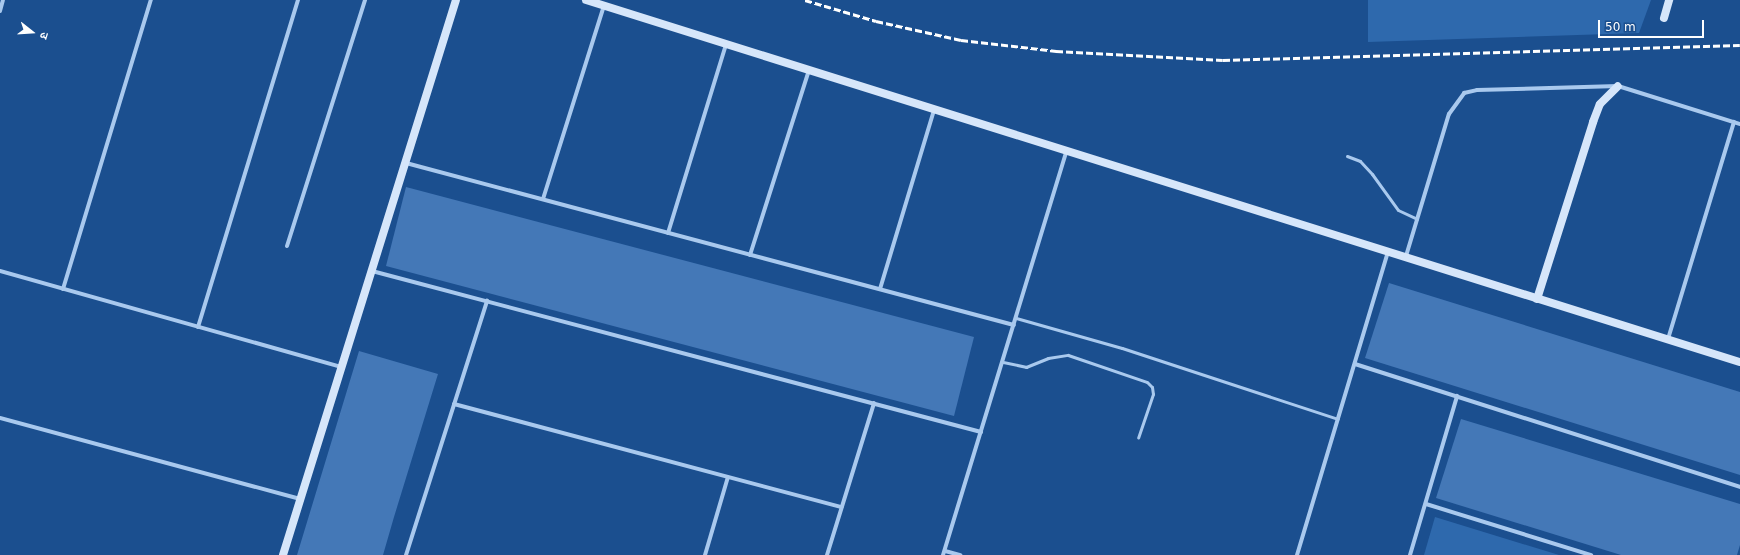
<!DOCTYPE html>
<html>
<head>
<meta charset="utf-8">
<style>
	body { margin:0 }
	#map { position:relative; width:1740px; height:555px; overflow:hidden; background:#1b4f8f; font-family:"DejaVu Sans","Noto Sans Devanagari",sans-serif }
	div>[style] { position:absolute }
	.green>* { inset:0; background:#2e69ad }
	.building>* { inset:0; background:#4478b7 }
	.lane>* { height:3px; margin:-1.5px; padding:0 1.5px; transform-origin:1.5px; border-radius:1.5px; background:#a9c9ee }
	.street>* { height:4px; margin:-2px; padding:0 2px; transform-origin:2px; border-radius:2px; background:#a9c9ee }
	.secondary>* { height:8px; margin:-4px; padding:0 4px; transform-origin:4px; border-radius:4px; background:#d6e6fa }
	.rail>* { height:3px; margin-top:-1.5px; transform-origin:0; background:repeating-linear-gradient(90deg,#fff 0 7px,transparent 0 10px) }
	span { translate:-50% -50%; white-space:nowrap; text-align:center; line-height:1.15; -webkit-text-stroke:3.5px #1b4f8f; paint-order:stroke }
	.north { position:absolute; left:12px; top:12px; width:40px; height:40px; -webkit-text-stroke:3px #1b4f8f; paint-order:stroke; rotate:107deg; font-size:11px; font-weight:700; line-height:16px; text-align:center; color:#fff }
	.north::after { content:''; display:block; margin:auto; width:14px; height:18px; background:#fff; clip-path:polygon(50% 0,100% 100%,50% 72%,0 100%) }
	.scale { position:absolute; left:1598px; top:20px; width:106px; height:18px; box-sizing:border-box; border:2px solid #fff; border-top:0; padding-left:5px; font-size:12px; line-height:14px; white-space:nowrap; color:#fff; -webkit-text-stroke:3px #1b4f8f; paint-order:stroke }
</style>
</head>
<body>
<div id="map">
	<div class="green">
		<i style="clip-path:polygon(1368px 0,1651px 0,1639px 33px,1368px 42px)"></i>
		<i style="clip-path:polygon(1435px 517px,1559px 555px,1424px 555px)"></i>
	</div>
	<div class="building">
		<i style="clip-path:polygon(406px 187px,974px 337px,954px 416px,386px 266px)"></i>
		<i style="clip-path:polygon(1389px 283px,1740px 392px,1740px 475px,1365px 358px)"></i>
		<i style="clip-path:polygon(359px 351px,438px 374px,394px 517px,383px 555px,297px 555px)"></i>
		<i style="clip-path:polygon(1461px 419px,1740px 504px,1740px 545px,1737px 555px,1621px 555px,1436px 498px)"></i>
	</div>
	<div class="lane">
		<i style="left:1347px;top:156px;width:14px;rotate:21deg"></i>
		<i style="left:1360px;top:161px;width:18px;rotate:47deg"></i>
		<i style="left:1372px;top:174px;width:44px;rotate:54.2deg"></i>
		<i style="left:1398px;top:210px;width:21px;rotate:25deg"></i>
		<i style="left:1016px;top:318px;width:110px;rotate:15.8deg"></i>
		<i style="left:1122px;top:348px;width:227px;rotate:18.2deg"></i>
		<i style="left:1003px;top:362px;width:24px;rotate:12deg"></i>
		<i style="left:1026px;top:367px;width:24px;rotate:-22deg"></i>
		<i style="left:1048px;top:358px;width:20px;rotate:-9deg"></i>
		<i style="left:1068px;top:355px;width:83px;rotate:18.9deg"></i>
		<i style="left:1147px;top:382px;width:7px;rotate:45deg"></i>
		<i style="left:1152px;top:387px;width:7px;rotate:82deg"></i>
		<i style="left:1153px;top:394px;width:46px;rotate:108.8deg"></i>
	</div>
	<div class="street">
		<i style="left:0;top:11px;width:11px;rotate:-75deg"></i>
		<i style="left:406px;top:163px;width:629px;rotate:14.92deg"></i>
		<i style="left:543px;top:199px;width:202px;rotate:-72.5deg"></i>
		<i style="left:668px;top:233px;width:198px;rotate:-72.9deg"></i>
		<i style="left:287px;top:246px;width:258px;rotate:-72.4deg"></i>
		<i style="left:750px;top:255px;width:194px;rotate:-72.3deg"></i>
		<i style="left:1406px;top:256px;width:148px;rotate:-73.2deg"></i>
		<i style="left:1449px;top:114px;width:26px;rotate:-54deg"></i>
		<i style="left:1464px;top:93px;width:13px;rotate:-13deg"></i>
		<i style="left:1477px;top:90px;width:141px;rotate:-1.6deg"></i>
		<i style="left:1618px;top:86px;width:128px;rotate:17.3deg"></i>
		<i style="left:0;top:271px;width:355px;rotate:15.7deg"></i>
		<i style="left:372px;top:271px;width:630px;rotate:14.81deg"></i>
		<i style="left:63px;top:289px;width:302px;rotate:-73.1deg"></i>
		<i style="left:880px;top:289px;width:187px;rotate:-73.2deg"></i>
		<i style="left:198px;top:327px;width:342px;rotate:-73deg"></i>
		<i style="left:1668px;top:339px;width:227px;rotate:-73.1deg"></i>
		<i style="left:1355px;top:364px;width:404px;rotate:17.7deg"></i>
		<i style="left:454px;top:404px;width:401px;rotate:14.9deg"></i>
		<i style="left:0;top:418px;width:312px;rotate:15.1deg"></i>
		<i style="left:1426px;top:504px;width:173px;rotate:17.2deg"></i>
		<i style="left:945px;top:551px;width:16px;rotate:15deg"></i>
		<i style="left:406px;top:555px;width:267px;rotate:-72.3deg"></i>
		<i style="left:705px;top:555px;width:81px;rotate:-73.6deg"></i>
		<i style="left:827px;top:555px;width:159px;rotate:-72.8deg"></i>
		<i style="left:943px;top:555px;width:424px;rotate:-73deg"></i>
		<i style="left:1297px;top:555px;width:317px;rotate:-73.3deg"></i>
		<i style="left:1410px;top:555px;width:166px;rotate:-73.5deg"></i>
	</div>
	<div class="secondary">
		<i style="left:586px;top:0;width:1209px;rotate:17.42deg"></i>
		<i style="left:1664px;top:18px;width:19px;rotate:-74deg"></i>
		<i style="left:1537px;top:299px;width:186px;rotate:-72.4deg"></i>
		<i style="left:1593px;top:122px;width:19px;rotate:-69deg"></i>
		<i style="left:1600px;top:104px;width:25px;rotate:-45deg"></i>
		<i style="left:283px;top:555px;width:581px;rotate:-72.69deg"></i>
	</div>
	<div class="rail">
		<i style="left:805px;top:0;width:74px;rotate:16.5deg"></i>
		<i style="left:876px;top:21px;width:87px;rotate:12.6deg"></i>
		<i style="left:961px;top:40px;width:96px;rotate:6.6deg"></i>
		<i style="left:1056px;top:51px;width:167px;rotate:3.1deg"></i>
		<i style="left:1223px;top:60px;width:517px;rotate:-1.66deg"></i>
	</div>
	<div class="north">उ</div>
	<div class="scale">50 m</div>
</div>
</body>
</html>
